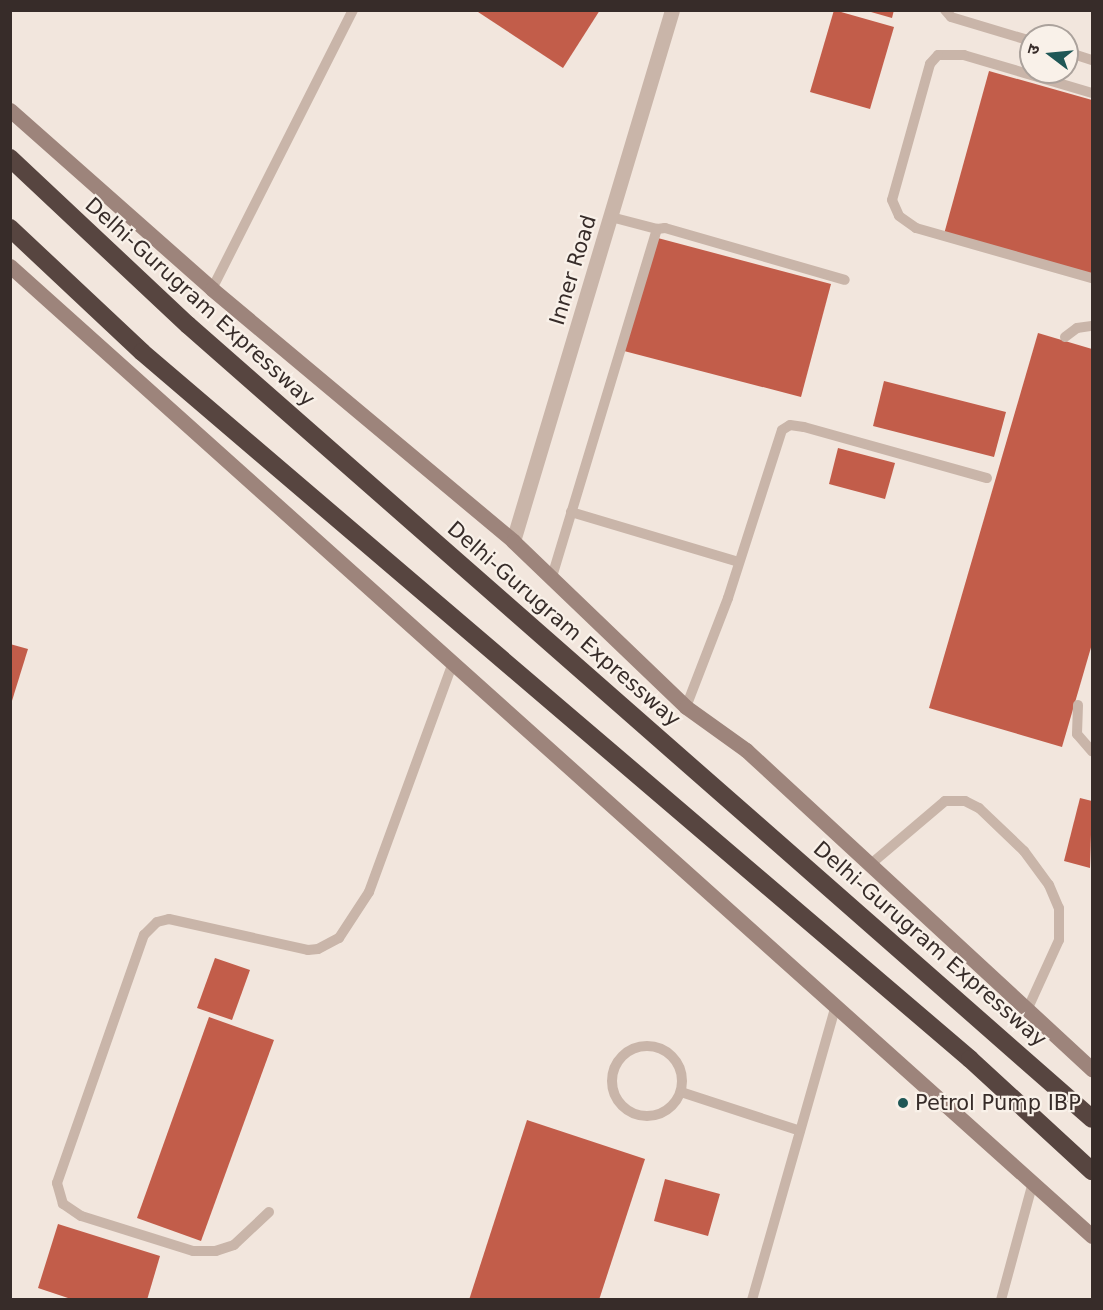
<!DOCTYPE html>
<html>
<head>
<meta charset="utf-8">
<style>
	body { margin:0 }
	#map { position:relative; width:1103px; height:1310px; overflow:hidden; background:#f2e6dd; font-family:"DejaVu Sans","Noto Sans Devanagari",sans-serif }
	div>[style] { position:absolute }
	.building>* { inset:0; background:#c25d4a }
	.service>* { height:10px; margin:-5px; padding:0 5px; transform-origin:5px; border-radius:5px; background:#c9b5a9 }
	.service>.ring { margin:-5px; padding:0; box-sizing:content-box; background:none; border:10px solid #c9b5a9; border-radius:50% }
	.minor>* { height:15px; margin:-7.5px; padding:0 7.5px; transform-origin:7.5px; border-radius:7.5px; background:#c9b5a9 }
	.secondary>* { height:15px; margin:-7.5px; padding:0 7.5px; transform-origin:7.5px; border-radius:7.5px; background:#9d847b }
	.motorway>* { height:18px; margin:-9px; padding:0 9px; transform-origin:9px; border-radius:9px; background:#574540 }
	.dots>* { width:16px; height:16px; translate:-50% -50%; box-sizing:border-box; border:3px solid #f9f1e9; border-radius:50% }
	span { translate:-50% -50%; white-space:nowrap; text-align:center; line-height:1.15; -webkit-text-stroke:4.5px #f9f1e9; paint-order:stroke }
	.street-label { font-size:21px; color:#372c29 }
	.poi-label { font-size:21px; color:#372c29 }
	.left { translate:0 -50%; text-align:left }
	.frame { position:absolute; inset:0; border:12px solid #372c29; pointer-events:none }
	.north { position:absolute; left:1019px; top:24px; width:60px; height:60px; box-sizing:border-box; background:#f9f1e9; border:2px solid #aba29c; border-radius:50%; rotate:286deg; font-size:16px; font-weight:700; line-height:24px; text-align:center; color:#372c29 }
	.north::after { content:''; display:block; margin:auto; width:21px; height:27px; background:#1f5756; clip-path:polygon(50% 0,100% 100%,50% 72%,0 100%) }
</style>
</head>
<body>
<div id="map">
	<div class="building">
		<i style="clip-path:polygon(475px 10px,600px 10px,563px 68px)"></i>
		<i style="clip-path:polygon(834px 10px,894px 27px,870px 109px,810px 92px)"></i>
		<i style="clip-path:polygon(864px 10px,894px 10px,892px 18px)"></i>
		<i style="clip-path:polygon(989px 71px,1092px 100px,1092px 275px,944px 234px)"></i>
		<i style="clip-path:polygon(654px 237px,831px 284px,801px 397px,624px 351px)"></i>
		<i style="clip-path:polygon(1038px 333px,1092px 349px,1092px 644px,1062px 747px,929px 708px)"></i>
		<i style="clip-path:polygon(884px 381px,1006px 412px,994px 457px,873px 426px)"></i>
		<i style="clip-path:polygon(838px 448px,895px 463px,885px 499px,829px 484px)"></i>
		<i style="clip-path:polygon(10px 644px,28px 649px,11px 704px,10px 704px)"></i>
		<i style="clip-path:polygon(1080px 798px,1092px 801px,1090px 868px,1064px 861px)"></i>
		<i style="clip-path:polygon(215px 958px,250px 970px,232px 1020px,197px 1008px)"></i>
		<i style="clip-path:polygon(209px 1017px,274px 1040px,201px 1241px,137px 1218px)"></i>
		<i style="clip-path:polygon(527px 1120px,645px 1159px,599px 1300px,469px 1300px)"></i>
		<i style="clip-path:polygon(665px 1179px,720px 1194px,708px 1236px,654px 1221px)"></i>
		<i style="clip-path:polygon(58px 1224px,160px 1256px,147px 1300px,74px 1300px,38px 1288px)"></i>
	</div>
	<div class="service">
		<i style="left:945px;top:10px;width:9px;rotate:49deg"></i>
		<i style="left:951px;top:17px;width:84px;rotate:16.7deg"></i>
		<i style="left:1067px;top:52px;width:26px;rotate:18deg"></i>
		<i style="left:1092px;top:93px;width:134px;rotate:-163.5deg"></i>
		<i style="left:964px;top:55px;width:26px;rotate:180deg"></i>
		<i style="left:938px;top:55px;width:12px;rotate:132deg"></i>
		<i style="left:930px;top:64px;width:141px;rotate:105.6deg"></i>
		<i style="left:892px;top:200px;width:17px;rotate:66deg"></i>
		<i style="left:899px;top:216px;width:21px;rotate:35deg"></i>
		<i style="left:916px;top:228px;width:183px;rotate:15.9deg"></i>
		<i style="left:611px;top:217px;width:48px;rotate:14.6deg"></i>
		<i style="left:212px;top:289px;width:313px;rotate:-63.2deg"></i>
		<i style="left:1065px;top:337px;width:15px;rotate:-37deg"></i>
		<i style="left:1077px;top:328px;width:15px;rotate:-8deg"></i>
		<i style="left:571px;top:512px;width:175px;rotate:16.6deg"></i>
		<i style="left:551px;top:580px;width:367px;rotate:-73.2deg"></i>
		<i style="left:657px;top:229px;width:8px;rotate:-7deg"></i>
		<i style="left:665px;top:228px;width:187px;rotate:16.1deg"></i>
		<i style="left:1078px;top:705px;width:29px;rotate:92deg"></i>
		<i style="left:1077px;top:734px;width:23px;rotate:49deg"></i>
		<i style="left:686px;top:707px;width:117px;rotate:-68.9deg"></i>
		<i style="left:728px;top:598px;width:176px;rotate:-72.2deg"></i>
		<i style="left:782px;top:430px;width:9px;rotate:-32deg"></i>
		<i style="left:790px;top:425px;width:14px;rotate:8deg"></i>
		<i style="left:804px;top:427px;width:190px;rotate:15.6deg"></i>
		<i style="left:872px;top:863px;width:96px;rotate:-40.3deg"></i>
		<i style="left:945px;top:801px;width:20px"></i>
		<i style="left:965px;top:801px;width:16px;rotate:27deg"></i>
		<i style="left:979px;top:808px;width:62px;rotate:43.7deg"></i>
		<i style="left:1024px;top:851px;width:42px;rotate:53.7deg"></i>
		<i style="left:1049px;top:885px;width:25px;rotate:67deg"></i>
		<i style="left:1059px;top:908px;width:32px;rotate:90deg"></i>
		<i style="left:1059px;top:940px;width:75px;rotate:114.5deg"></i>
		<i class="ring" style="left:612px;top:1046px;width:60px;height:60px"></i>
		<i style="left:681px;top:1092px;width:125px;rotate:18.1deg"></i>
		<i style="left:269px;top:1212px;width:48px;rotate:136.7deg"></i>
		<i style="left:234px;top:1245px;width:19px;rotate:162deg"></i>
		<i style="left:216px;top:1251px;width:23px;rotate:180deg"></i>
		<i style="left:193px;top:1251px;width:117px;rotate:-162.6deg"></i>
		<i style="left:81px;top:1216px;width:22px;rotate:-146deg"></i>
		<i style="left:63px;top:1204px;width:22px;rotate:-106deg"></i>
		<i style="left:57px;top:1183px;width:263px;rotate:-70.7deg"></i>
		<i style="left:144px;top:935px;width:18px;rotate:-45deg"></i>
		<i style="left:157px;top:922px;width:12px;rotate:-14deg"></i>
		<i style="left:169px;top:919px;width:142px;rotate:12.6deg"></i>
		<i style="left:308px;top:950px;width:10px;rotate:-6deg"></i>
		<i style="left:318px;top:949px;width:24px;rotate:-28deg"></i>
		<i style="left:339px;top:938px;width:55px;rotate:-56.9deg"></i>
		<i style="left:369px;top:892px;width:244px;rotate:-69.9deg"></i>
		<i style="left:752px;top:1300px;width:306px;rotate:-74.1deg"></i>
		<i style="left:1001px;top:1300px;width:122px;rotate:-74.8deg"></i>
	</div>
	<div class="minor">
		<i style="left:513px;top:541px;width:554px;rotate:-73.33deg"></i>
	</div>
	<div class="secondary">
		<i style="left:10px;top:110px;width:270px;rotate:41.5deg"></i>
		<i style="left:212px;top:289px;width:393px;rotate:39.9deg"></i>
		<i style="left:513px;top:541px;width:240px;rotate:43.8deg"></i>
		<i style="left:686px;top:707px;width:74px;rotate:35.6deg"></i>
		<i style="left:746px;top:750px;width:471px;rotate:42.7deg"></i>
		<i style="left:10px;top:266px;width:1453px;rotate:41.88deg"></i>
	</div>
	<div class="motorway">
		<i style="left:10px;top:158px;width:244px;rotate:43.2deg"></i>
		<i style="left:188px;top:325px;width:1203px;rotate:41.29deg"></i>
		<i style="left:10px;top:228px;width:181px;rotate:43.2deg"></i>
		<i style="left:142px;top:352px;width:1089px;rotate:40.49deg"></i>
		<i style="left:970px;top:1059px;width:166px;rotate:42.6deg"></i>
	</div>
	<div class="dots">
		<i style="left:903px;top:1103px;background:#1f5756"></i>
	</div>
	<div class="street-label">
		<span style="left:573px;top:270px;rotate:-73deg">Inner Road</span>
		<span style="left:200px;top:302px;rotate:42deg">Delhi-Gurugram Expressway</span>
		<span style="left:564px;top:624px;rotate:41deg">Delhi-Gurugram Expressway</span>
		<span style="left:930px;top:944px;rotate:41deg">Delhi-Gurugram Expressway</span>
	</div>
	<div class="poi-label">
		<span class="left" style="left:915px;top:1103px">Petrol Pump IBP</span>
	</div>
	<div class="frame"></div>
	<div class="north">उ</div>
</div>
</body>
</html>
